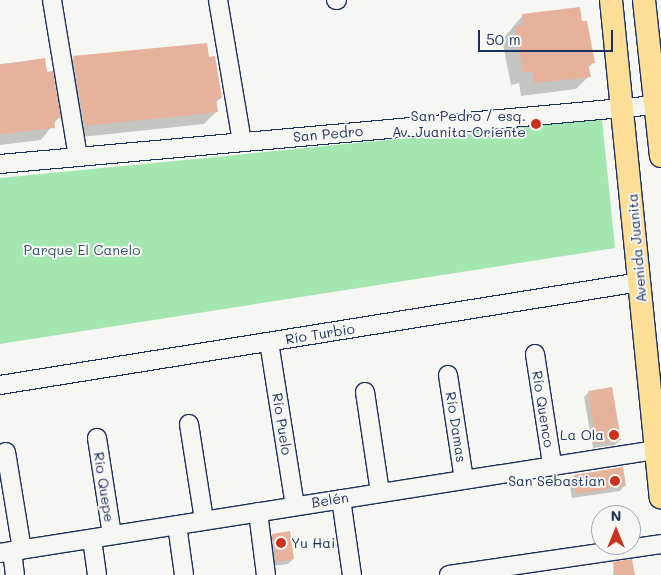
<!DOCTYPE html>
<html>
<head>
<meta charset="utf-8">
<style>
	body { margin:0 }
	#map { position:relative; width:661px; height:575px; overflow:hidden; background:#f6f6f2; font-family:Mali,sans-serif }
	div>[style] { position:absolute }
	.green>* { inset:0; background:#a4e6b0 }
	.shadow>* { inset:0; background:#0003 }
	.building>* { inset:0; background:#e7b29b }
	.roads { filter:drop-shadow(1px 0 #1b2f5e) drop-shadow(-1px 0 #1b2f5e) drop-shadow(0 1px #1b2f5e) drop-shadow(0 -1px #1b2f5e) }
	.minor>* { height:18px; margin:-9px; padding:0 9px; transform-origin:9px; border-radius:9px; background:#f6f6f2 }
	.major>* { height:22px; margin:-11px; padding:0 11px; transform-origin:11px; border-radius:11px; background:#fcde96 }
	.dots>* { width:14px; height:14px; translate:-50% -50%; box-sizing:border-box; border:2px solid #f6f6f2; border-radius:50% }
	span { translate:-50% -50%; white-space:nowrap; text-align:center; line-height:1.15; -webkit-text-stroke:4px #f6f6f2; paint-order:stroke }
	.poi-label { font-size:14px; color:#1b2f5e }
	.right { translate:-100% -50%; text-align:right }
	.left { translate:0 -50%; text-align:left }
	.street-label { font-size:14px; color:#1b2f5e }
	.park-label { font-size:14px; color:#36546e }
	.north { position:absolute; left:591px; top:505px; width:50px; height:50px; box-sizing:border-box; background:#f6f6f2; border:1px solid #9ea6b7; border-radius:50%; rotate:0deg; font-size:14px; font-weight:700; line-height:20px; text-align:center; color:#1b2f5e }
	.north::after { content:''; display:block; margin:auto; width:18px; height:22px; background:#c8321e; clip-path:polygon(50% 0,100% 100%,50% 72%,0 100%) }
	.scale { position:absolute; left:478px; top:30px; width:135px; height:22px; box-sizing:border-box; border:2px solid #1b2f5e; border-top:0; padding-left:6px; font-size:15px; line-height:18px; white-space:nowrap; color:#1b2f5e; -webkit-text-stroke:4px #f6f6f2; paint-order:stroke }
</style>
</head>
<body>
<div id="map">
	<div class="green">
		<i style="clip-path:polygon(602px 119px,615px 248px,0 344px,0 178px)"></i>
	</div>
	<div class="shadow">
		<i style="clip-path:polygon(523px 15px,581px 23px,594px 62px,588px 68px,589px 76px,576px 89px,521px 96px,519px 83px,511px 85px,502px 40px)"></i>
		<i style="clip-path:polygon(74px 57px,208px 58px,221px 98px,215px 103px,216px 112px,204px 124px,72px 138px,61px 70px)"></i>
		<i style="clip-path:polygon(44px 59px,59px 117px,41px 140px,0 145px,0 64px)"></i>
		<i style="clip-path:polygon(589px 392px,620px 440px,615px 445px,593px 448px,584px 397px)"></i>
		<i style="clip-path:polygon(622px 469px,624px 486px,620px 491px,572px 498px,569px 481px,574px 476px)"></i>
		<i style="clip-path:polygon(272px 535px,293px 559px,288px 564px,272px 566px,268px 540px)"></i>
		<i style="clip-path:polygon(614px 563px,633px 575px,613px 575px)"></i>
	</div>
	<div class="building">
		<i style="clip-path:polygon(580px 7px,582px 21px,587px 21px,595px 63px,588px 64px,591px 77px,534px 83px,532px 71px,523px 73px,515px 26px,524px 25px,522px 14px)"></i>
		<i style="clip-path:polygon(207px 43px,209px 57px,215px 56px,222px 98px,216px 99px,218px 112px,85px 126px,73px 56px)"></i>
		<i style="clip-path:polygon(45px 58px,47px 72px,53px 71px,61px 118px,54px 119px,55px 128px,0 134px,0 65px)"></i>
		<i style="clip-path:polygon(612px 387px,621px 440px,597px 444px,588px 391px)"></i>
		<i style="clip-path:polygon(623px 467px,626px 486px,576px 494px,574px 475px)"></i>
		<i style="clip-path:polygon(290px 531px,294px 559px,277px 562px,272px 534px)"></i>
		<i style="clip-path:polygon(632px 559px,635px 575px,615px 575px,613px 562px)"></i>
	</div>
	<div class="roads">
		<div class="minor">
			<i style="left:52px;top:0;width:159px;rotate:80.6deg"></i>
			<i style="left:218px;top:0;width:144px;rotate:80.4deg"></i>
			<i style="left:336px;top:0;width:1px"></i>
			<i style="left:0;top:164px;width:659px;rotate:-5.14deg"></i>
			<i style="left:269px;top:342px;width:166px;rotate:81deg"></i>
			<i style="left:535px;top:354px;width:111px;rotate:81.2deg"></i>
			<i style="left:448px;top:375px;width:105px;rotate:81.3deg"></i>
			<i style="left:0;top:385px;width:648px;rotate:-9.14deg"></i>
			<i style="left:365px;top:392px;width:101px;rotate:81.5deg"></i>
			<i style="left:189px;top:424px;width:97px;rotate:81.1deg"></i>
			<i style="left:97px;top:438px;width:98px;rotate:81.2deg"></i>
			<i style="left:6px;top:452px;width:99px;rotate:80.7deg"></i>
			<i style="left:341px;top:499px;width:77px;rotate:81.8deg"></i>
			<i style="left:258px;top:512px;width:64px;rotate:82.8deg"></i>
			<i style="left:177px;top:525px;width:50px;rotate:82deg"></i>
			<i style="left:92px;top:539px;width:36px;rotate:82deg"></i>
			<i style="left:12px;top:551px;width:24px;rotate:83deg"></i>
			<i style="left:0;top:553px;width:669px;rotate:-8.94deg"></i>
			<i style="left:449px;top:575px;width:214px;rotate:-8.3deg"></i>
		</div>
		<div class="major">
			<i style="left:611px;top:0;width:500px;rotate:84.3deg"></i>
			<i style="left:644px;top:0;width:157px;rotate:83.8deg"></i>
		</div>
	</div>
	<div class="dots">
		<i style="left:536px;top:124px;background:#c8321e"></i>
		<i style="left:614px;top:435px;background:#c8321e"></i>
		<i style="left:615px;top:481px;background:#c8321e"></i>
		<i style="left:281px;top:543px;background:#c8321e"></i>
	</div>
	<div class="poi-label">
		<span class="right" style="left:526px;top:124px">San Pedro / esq.<br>Av. Juanita-Oriente</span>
		<span class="right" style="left:604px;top:435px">La Ola</span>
		<span class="right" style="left:605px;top:481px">San Sebastian</span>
		<span class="left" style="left:291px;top:543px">Yu Hai</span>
	</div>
	<div class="street-label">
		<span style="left:328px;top:134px;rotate:-5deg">San Pedro</span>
		<span style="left:637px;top:248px;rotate:-95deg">Avenida Juanita</span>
		<span style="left:320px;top:334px;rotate:-9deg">Río Turbio</span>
		<span style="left:543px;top:409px;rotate:81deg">Río Quenco</span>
		<span style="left:282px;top:424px;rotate:81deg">Río Puelo</span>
		<span style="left:456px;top:427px;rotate:81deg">Río Damas</span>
		<span style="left:104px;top:487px;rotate:81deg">Río Quepe</span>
		<span style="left:330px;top:500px;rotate:-9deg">Belén</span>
	</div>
	<div class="park-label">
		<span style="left:82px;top:250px">Parque El Canelo</span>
	</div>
	<div class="north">N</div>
	<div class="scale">50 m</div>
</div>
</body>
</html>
